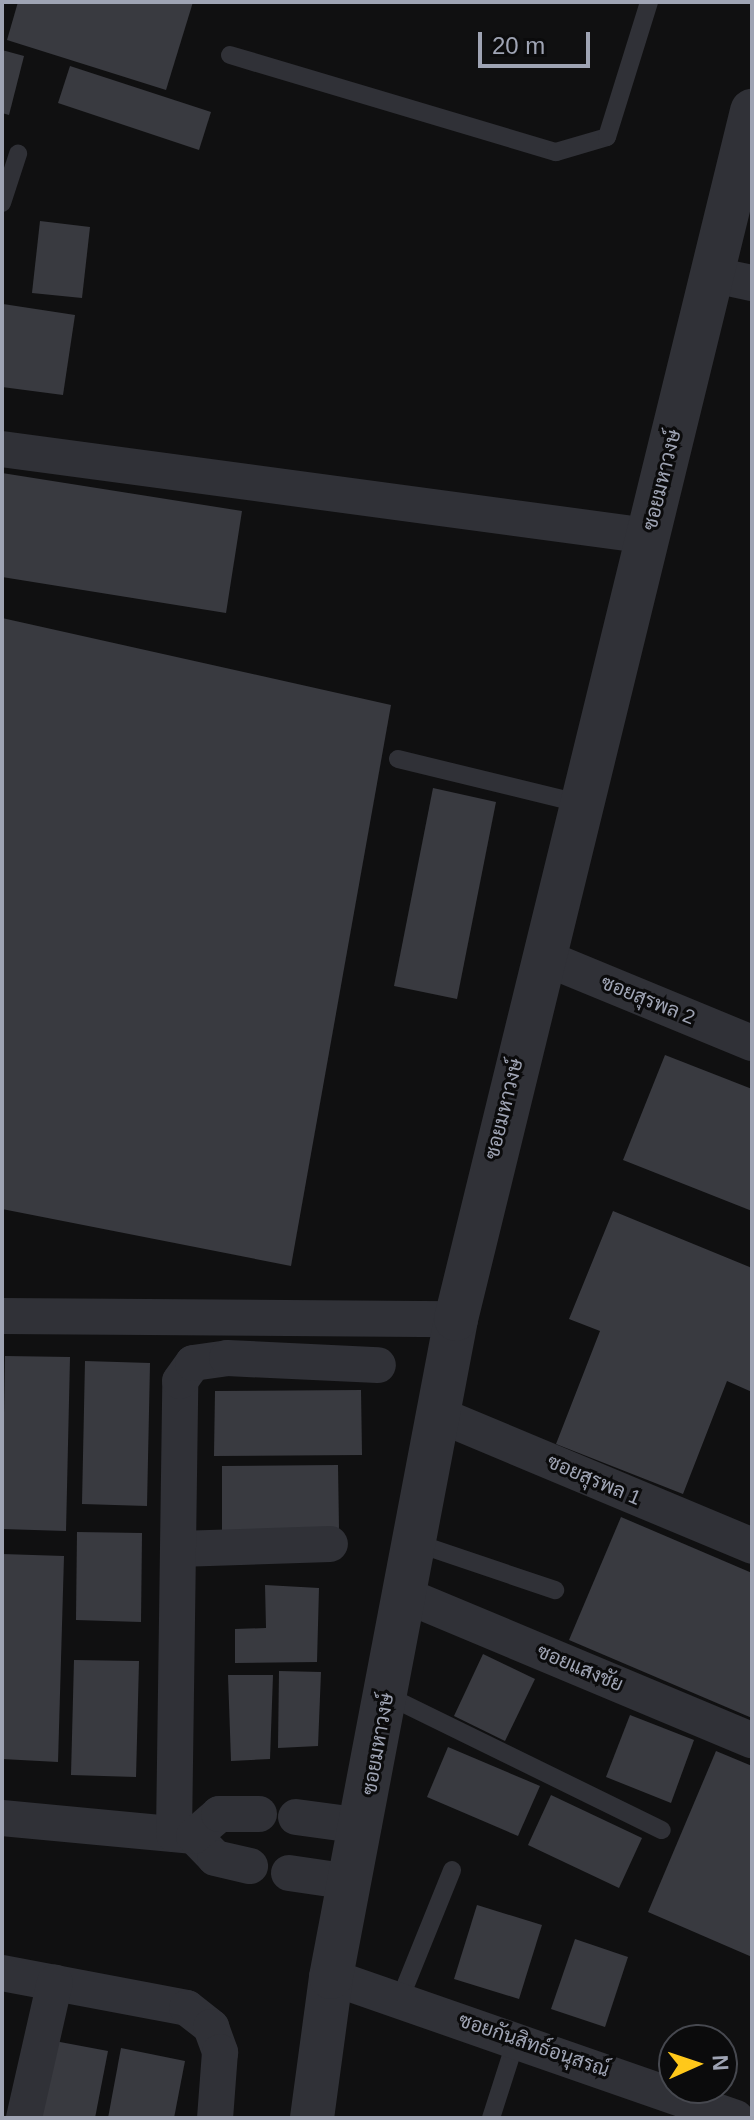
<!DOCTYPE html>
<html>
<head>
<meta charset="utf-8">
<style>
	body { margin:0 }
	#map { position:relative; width:754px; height:2120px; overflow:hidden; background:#101011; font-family:Helvetica,Sarabun,sans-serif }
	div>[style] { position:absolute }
	.building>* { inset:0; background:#393a40 }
	.service>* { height:18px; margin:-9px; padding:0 9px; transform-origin:9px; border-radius:9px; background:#303137 }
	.minor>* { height:36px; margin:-18px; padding:0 18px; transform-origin:18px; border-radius:18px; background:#303137 }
	.tertiary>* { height:44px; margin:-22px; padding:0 22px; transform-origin:22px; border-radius:22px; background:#303137 }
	span { translate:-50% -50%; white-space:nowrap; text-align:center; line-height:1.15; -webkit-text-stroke:6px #0b0b0c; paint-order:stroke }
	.street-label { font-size:20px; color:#9fa4b4 }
	.frame { position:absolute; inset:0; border:4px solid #9fa4b4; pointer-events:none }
	.north { position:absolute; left:658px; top:2024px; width:80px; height:80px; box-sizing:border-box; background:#0b0b0c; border:2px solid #46484f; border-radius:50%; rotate:87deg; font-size:22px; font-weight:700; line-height:32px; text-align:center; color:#9fa4b4 }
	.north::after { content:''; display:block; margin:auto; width:28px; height:36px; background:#ffc81a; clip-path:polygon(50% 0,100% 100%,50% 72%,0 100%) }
	.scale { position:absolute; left:478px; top:32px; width:112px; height:36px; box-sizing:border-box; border:4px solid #9fa4b4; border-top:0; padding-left:10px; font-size:24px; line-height:28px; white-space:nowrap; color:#9fa4b4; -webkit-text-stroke:6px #0b0b0c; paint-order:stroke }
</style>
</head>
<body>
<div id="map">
	<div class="building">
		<i style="clip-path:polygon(18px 2px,193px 2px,166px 90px,7px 40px)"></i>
		<i style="clip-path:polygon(2px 50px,24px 56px,9px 115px,2px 113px)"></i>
		<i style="clip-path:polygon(70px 66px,211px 112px,199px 150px,58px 103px)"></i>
		<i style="clip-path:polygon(40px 221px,90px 227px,82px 298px,32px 293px)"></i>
		<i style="clip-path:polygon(3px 304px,75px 315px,63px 395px,2px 387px)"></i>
		<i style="clip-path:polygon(2px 473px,242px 511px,226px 613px,2px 577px)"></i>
		<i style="clip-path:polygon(2px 618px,391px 705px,291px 1266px,2px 1209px)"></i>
		<i style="clip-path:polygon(433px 788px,496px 802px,457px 999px,394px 986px)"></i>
		<i style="clip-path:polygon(665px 1055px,752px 1089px,752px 1211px,623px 1160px)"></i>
		<i style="clip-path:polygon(613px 1211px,752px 1268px,752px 1392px,727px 1381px,683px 1494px,556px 1444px,600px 1331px,569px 1319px)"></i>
		<i style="clip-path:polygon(5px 1356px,70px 1357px,66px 1531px,2px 1529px)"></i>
		<i style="clip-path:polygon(85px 1361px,150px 1363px,147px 1506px,82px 1504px)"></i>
		<i style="clip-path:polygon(361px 1390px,362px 1455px,214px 1456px,215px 1391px)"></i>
		<i style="clip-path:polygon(338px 1465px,339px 1530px,222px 1531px,222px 1466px)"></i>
		<i style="clip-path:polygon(621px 1517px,752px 1573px,752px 1718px,569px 1640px)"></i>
		<i style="clip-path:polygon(77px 1532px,142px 1533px,141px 1622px,76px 1620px)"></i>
		<i style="clip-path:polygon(2px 1554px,64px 1556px,58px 1762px,2px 1759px)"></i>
		<i style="clip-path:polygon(265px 1585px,319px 1588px,317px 1662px,235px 1663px,235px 1629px,266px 1628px)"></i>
		<i style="clip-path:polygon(483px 1654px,535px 1679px,505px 1741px,454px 1716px)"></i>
		<i style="clip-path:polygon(74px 1660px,139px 1661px,136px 1777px,71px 1775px)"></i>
		<i style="clip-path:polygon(279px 1671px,321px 1672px,318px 1746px,278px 1748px)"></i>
		<i style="clip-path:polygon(228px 1675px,273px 1675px,270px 1759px,231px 1761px)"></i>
		<i style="clip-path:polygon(630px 1715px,694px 1740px,671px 1803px,606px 1777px)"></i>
		<i style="clip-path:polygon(448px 1747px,540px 1786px,518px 1836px,427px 1797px)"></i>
		<i style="clip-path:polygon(716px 1751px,752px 1766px,752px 1957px,648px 1912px)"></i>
		<i style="clip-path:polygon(551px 1795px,642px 1838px,619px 1888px,528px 1845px)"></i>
		<i style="clip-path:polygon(477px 1905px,542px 1925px,519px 1999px,454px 1979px)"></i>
		<i style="clip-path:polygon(575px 1939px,628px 1957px,605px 2027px,551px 2009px)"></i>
		<i style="clip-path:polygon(44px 2039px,108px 2051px,95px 2118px,29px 2118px)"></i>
		<i style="clip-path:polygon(121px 2048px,185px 2061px,174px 2118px,108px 2118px)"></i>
	</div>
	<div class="service">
		<i style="left:230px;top:55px;width:340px;rotate:16.6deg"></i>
		<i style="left:556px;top:152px;width:53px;rotate:-16.4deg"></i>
		<i style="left:607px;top:137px;width:141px;rotate:-72.7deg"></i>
		<i style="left:2px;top:203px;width:52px;rotate:-71.9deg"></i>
		<i style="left:398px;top:759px;width:189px;rotate:13.7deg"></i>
		<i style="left:416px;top:1543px;width:147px;rotate:18.7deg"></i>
		<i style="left:386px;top:1695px;width:307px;rotate:26.1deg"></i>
		<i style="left:400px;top:1999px;width:139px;rotate:-68deg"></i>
		<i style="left:491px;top:2118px;width:85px;rotate:-72.2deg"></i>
	</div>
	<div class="minor">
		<i style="left:714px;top:275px;width:39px;rotate:12deg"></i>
		<i style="left:2px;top:449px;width:652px;rotate:7.67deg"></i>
		<i style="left:543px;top:957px;width:226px;rotate:22.4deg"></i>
		<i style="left:2px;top:1316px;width:454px;rotate:0.4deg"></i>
		<i style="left:437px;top:1414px;width:342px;rotate:22.7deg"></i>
		<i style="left:178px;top:1549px;width:152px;rotate:-1.9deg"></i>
		<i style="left:407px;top:1596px;width:374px;rotate:22.7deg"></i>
		<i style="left:296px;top:1817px;width:68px;rotate:7.7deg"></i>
		<i style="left:2px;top:1818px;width:193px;rotate:5.4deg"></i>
		<i style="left:194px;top:1836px;width:30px;rotate:46deg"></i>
		<i style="left:215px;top:1858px;width:36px;rotate:13deg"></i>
		<i style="left:174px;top:1834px;width:453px;rotate:-89.2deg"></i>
		<i style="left:180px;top:1381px;width:22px;rotate:-54deg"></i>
		<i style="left:193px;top:1363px;width:34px;rotate:-8deg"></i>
		<i style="left:227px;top:1358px;width:151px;rotate:2.7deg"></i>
		<i style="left:194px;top:1836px;width:33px;rotate:-41deg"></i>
		<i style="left:219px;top:1814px;width:40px"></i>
		<i style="left:289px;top:1873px;width:62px;rotate:8.4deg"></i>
		<i style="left:2px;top:1973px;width:188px;rotate:10.7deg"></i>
		<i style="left:187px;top:2008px;width:31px;rotate:38deg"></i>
		<i style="left:211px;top:2027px;width:27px;rotate:70deg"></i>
		<i style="left:220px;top:2052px;width:66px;rotate:94.3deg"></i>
		<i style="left:331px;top:1977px;width:429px;rotate:19.2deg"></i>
		<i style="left:24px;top:2118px;width:139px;rotate:-77.2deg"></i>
	</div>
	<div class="tertiary">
		<i style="left:312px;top:2118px;width:142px;rotate:-82.3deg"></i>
		<i style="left:331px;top:1977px;width:670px;rotate:-79.24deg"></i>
		<i style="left:456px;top:1319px;width:1244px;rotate:-76.23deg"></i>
	</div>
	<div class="street-label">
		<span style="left:662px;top:480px;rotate:-76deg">ซอยมหาวงษ์</span>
		<span style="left:648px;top:1000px;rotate:22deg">ซอยสุรพล 2</span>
		<span style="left:504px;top:1109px;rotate:-76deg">ซอยมหาวงษ์</span>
		<span style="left:594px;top:1480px;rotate:23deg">ซอยสุรพล 1</span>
		<span style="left:580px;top:1668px;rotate:23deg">ซอยแสงชัย</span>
		<span style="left:378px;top:1744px;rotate:-80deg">ซอยมหาวงษ์</span>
		<span style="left:534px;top:2045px;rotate:19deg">ซอยกันสิทธ์อนุสรณ์</span>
	</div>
	<div class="frame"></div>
	<div class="north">N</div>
	<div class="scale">20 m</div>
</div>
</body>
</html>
